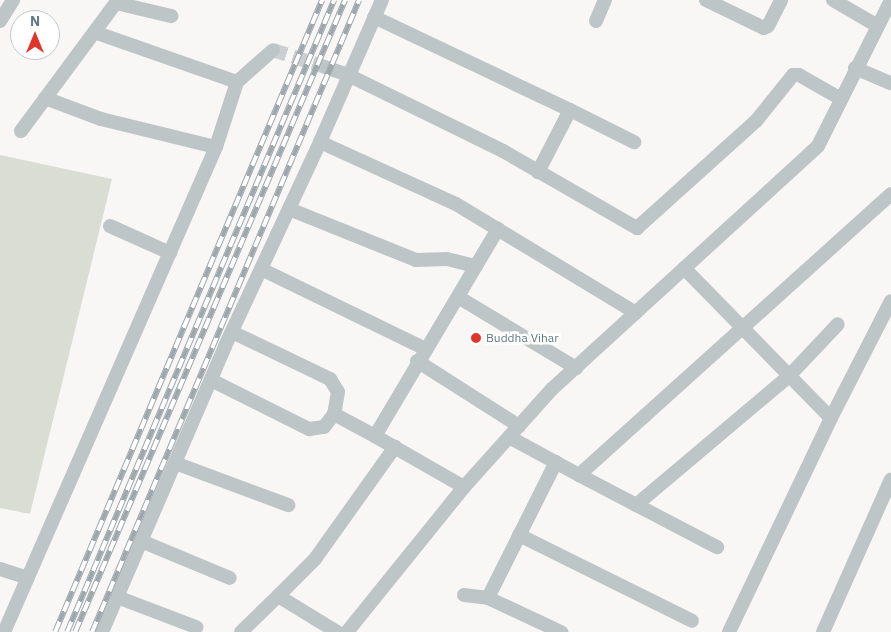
<!DOCTYPE html>
<html>
<head>
<meta charset="utf-8">
<style>
	body { margin:0 }
	#map { position:relative; width:891px; height:632px; overflow:hidden; background:#f8f7f5; font-family:"IBM Plex Sans",sans-serif }
	div>[style] { position:absolute }
	.green>* { inset:0; background:#d9ddd4 }
	.minor-tunnel>* { height:14px; margin-top:-7px; transform-origin:0; background:repeating-linear-gradient(90deg,#cbd1d2 0 14px,transparent 0 21px) }
	.minor>* { height:14px; margin:-7px; padding:0 7px; transform-origin:7px; border-radius:7px; background:#bec5c7 }
	.rail>* { height:5.5px; margin-top:-2.75px; transform-origin:0; background:repeating-linear-gradient(90deg,#fff 0 11px,#9ea8ac 0 22px); box-sizing:border-box; border-block:1px solid #9ea8ac }
	.dots>* { width:14px; height:14px; translate:-50% -50%; box-sizing:border-box; border:2px solid #fff; border-radius:50% }
	span { translate:-50% -50%; white-space:nowrap; text-align:center; line-height:1.15; -webkit-text-stroke:5px #fff; paint-order:stroke }
	.poi-label { font-size:12px; color:#637980 }
	.left { translate:0 -50%; text-align:left }
	.north { position:absolute; left:10px; top:10px; width:50px; height:50px; box-sizing:border-box; background:#fff; border:1px solid #c1c9cc; border-radius:50%; rotate:0deg; font-size:14px; font-weight:700; line-height:20px; text-align:center; color:#637980 }
	.north::after { content:''; display:block; margin:auto; width:18px; height:22px; background:#e2342b; clip-path:polygon(50% 0,100% 100%,50% 72%,0 100%) }
</style>
</head>
<body>
<div id="map">
	<div class="green">
		<i style="clip-path:polygon(0 155px,112px 179px,30px 514px,0 508px)"></i>
	</div>
	<div class="minor-tunnel">
		<i style="left:273px;top:50px;width:55px;rotate:18.1deg"></i>
	</div>
	<div class="minor">
		<i style="left:382px;top:0;width:155px;rotate:113.6deg"></i>
		<i style="left:320px;top:142px;width:149px;rotate:24.5deg"></i>
		<i style="left:456px;top:204px;width:210px;rotate:31.2deg"></i>
		<i style="left:706px;top:0;width:64px;rotate:25.8deg"></i>
		<i style="left:764px;top:28px;width:4px;rotate:-27deg"></i>
		<i style="left:768px;top:26px;width:29px;rotate:-63deg"></i>
		<i style="left:833px;top:0;width:50px;rotate:30.2deg"></i>
		<i style="left:116px;top:3px;width:57px;rotate:13.3deg"></i>
		<i style="left:374px;top:17px;width:217px;rotate:25.4deg"></i>
		<i style="left:570px;top:110px;width:70px;rotate:117.3deg"></i>
		<i style="left:0;top:21px;width:25px;rotate:-58deg"></i>
		<i style="left:596px;top:21px;width:23px;rotate:-67deg"></i>
		<i style="left:325px;top:67px;width:24px;rotate:19deg"></i>
		<i style="left:348px;top:75px;width:173px;rotate:26.1deg"></i>
		<i style="left:503px;top:151px;width:155px;rotate:29.9deg"></i>
		<i style="left:637px;top:228px;width:160px;rotate:-42deg"></i>
		<i style="left:756px;top:121px;width:59px;rotate:-51.2deg"></i>
		<i style="left:793px;top:75px;width:6px"></i>
		<i style="left:799px;top:75px;width:48px;rotate:29.7deg"></i>
		<i style="left:855px;top:68px;width:39px;rotate:23deg"></i>
		<i style="left:237px;top:82px;width:48px;rotate:-41.6deg"></i>
		<i style="left:45px;top:98px;width:60px;rotate:20.6deg"></i>
		<i style="left:101px;top:119px;width:118px;rotate:13.7deg"></i>
		<i style="left:216px;top:147px;width:68px;rotate:-72.1deg"></i>
		<i style="left:237px;top:82px;width:151px;rotate:-160.7deg"></i>
		<i style="left:570px;top:110px;width:72px;rotate:26.6deg"></i>
		<i style="left:21px;top:131px;width:163px;rotate:-53.5deg"></i>
		<i style="left:289px;top:209px;width:137px;rotate:21.9deg"></i>
		<i style="left:416px;top:260px;width:31px;rotate:-2deg"></i>
		<i style="left:447px;top:259px;width:30px;rotate:14deg"></i>
		<i style="left:110px;top:226px;width:66px;rotate:24.2deg"></i>
		<i style="left:684px;top:268px;width:210px;rotate:45.6deg"></i>
		<i style="left:831px;top:418px;width:131px;rotate:-62.9deg"></i>
		<i style="left:261px;top:269px;width:183px;rotate:25.9deg"></i>
		<i style="left:458px;top:297px;width:138px;rotate:31deg"></i>
		<i style="left:232px;top:332px;width:109px;rotate:25.6deg"></i>
		<i style="left:330px;top:379px;width:15px;rotate:58deg"></i>
		<i style="left:338px;top:392px;width:22px;rotate:100deg"></i>
		<i style="left:334px;top:414px;width:47px;rotate:28.2deg"></i>
		<i style="left:417px;top:361px;width:121px;rotate:32.5deg"></i>
		<i style="left:211px;top:380px;width:110px;rotate:26.6deg"></i>
		<i style="left:309px;top:429px;width:15px;rotate:-8deg"></i>
		<i style="left:324px;top:427px;width:16px;rotate:-52deg"></i>
		<i style="left:509px;top:437px;width:80px;rotate:28.5deg"></i>
		<i style="left:579px;top:475px;width:420px;rotate:-42deg"></i>
		<i style="left:556px;top:462px;width:152px;rotate:116.6deg"></i>
		<i style="left:488px;top:598px;width:81px;rotate:25deg"></i>
		<i style="left:175px;top:463px;width:121px;rotate:20.4deg"></i>
		<i style="left:579px;top:475px;width:156px;rotate:27.6deg"></i>
		<i style="left:464px;top:487px;width:103px;rotate:-150.2deg"></i>
		<i style="left:375px;top:436px;width:241px;rotate:-59.3deg"></i>
		<i style="left:636px;top:505px;width:200px;rotate:-40.1deg"></i>
		<i style="left:789px;top:376px;width:71px;rotate:-46.7deg"></i>
		<i style="left:519px;top:535px;width:193px;rotate:26.4deg"></i>
		<i style="left:141px;top:541px;width:96px;rotate:22.6deg"></i>
		<i style="left:0;top:569px;width:29px;rotate:18deg"></i>
		<i style="left:464px;top:595px;width:24px;rotate:7deg"></i>
		<i style="left:117px;top:597px;width:85px;rotate:20.8deg"></i>
		<i style="left:4px;top:632px;width:529px;rotate:-66.39deg"></i>
		<i style="left:102px;top:632px;width:311px;rotate:-66.7deg"></i>
		<i style="left:225px;top:346px;width:225px;rotate:-65deg"></i>
		<i style="left:241px;top:632px;width:52px;rotate:-44.2deg"></i>
		<i style="left:337px;top:632px;width:69px;rotate:-148.6deg"></i>
		<i style="left:278px;top:596px;width:52px;rotate:-45deg"></i>
		<i style="left:315px;top:559px;width:138px;rotate:-54.5deg"></i>
		<i style="left:347px;top:632px;width:186px;rotate:-51.1deg"></i>
		<i style="left:464px;top:487px;width:132px;rotate:-48.1deg"></i>
		<i style="left:552px;top:389px;width:360px;rotate:-42.4deg"></i>
		<i style="left:818px;top:146px;width:163px;rotate:-63.4deg"></i>
		<i style="left:729px;top:632px;width:237px;rotate:-64.5deg"></i>
		<i style="left:823px;top:632px;width:167px;rotate:-66deg"></i>
	</div>
	<div class="rail">
		<i style="left:55px;top:632px;width:686px;rotate:-67.1deg"></i>
		<i style="left:67px;top:632px;width:686px;rotate:-67.1deg"></i>
		<i style="left:75px;top:632px;width:687px;rotate:-66.87deg"></i>
		<i style="left:92px;top:632px;width:686px;rotate:-67.1deg"></i>
	</div>
	<div class="dots">
		<i style="left:476px;top:338px;background:#e2342b"></i>
	</div>
	<div class="poi-label">
		<span class="left" style="left:486px;top:338px">Buddha Vihar</span>
	</div>
	<div class="north">N</div>
</div>
</body>
</html>
